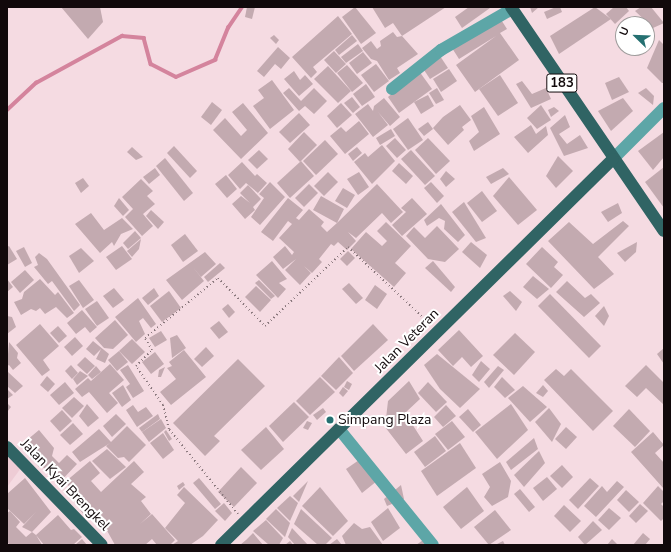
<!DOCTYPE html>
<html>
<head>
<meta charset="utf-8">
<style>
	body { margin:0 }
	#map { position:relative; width:671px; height:552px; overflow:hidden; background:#f5dbe2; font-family:"Nunito Sans",sans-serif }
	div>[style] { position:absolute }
	.built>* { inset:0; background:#eeccd5 }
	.stream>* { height:3.5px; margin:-1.75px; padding:0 1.75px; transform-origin:1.75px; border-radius:1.75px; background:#d4849d }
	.building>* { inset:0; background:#c3aab0 }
	.path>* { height:2px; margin-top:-1px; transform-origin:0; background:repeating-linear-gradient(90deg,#89777c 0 1px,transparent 0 4px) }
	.minor>* { height:12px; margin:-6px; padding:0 6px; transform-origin:6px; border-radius:6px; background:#5da6a7 }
	.major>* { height:12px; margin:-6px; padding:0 6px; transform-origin:6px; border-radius:6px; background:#306464 }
	.dots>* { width:11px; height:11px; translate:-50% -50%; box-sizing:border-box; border:2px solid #fff; border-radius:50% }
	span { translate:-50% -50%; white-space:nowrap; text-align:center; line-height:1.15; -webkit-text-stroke:4px #fff; paint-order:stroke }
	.shield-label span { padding:1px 3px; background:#fff; border:1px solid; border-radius:3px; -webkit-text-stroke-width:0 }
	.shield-label { font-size:13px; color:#11090b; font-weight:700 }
	.street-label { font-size:14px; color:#11090b }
	.poi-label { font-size:14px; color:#11090b }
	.left { translate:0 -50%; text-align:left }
	.frame { position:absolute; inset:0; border:8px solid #11090b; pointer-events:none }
	.north { position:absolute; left:615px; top:16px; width:40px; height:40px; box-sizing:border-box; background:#fff; border:1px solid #a09d9d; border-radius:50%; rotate:293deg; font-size:11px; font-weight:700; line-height:16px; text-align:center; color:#11090b }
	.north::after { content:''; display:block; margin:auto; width:14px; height:18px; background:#257071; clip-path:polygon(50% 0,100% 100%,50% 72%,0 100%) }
</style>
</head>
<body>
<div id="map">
	<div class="built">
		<i style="clip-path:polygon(7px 447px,24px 464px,7px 487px)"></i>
	</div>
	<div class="stream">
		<i style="left:7px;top:110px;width:40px;rotate:-43deg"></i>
		<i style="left:36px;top:83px;width:98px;rotate:-28.7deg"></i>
		<i style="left:122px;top:36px;width:22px;rotate:5deg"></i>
		<i style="left:144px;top:38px;width:27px;rotate:75deg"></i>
		<i style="left:151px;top:64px;width:28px;rotate:27deg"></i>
		<i style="left:176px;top:77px;width:43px;rotate:-23.6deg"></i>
		<i style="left:215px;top:60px;width:35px;rotate:-68deg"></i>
		<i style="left:228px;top:28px;width:25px;rotate:-56deg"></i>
	</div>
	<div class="building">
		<i style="clip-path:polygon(61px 7px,100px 7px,103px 22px,88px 39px)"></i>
		<i style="clip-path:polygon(247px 7px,255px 7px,252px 19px,245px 17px)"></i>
		<i style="clip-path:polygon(355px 7px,376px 33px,361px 44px,342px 17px)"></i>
		<i style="clip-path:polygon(372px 7px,446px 7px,402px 36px,393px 23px,385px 28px)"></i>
		<i style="clip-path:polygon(469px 7px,490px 8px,462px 28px,455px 17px)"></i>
		<i style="clip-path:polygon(530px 7px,539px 7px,532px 13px)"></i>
		<i style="clip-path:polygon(556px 7px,560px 7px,562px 12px,547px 19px,544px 12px)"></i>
		<i style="clip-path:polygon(595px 7px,611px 19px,559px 54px,550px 36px)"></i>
		<i style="clip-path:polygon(614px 7px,626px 7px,629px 11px,615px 24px,606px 14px)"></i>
		<i style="clip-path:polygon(641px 7px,651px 7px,664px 23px,653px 28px,635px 11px)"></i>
		<i style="clip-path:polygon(338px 16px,352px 34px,313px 67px,317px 72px,311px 78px,292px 57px)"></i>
		<i style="clip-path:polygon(500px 18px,507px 29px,500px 33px,519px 60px,475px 92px,456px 65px,496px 36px,459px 59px,452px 48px)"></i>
		<i style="clip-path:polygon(393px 32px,397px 37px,402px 36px,418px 54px,397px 68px,400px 73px,389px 80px,377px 61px,371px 59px,362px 48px,371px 41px,377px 49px,381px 46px,380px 41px)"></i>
		<i style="clip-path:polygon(274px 35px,279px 40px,276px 44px,270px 38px)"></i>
		<i style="clip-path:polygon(352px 35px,357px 41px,339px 55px,335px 50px)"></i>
		<i style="clip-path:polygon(659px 40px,664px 45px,664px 83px,662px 83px,647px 68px)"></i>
		<i style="clip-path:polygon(358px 44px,363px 51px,346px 63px,341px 57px)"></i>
		<i style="clip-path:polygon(278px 47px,290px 58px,281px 69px,275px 64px,264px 77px,257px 71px)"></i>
		<i style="clip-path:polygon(334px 51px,346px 64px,336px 73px,324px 60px)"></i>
		<i style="clip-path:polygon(363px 52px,372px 63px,357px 74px,349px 63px)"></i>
		<i style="clip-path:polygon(440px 56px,448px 68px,430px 79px,422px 67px)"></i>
		<i style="clip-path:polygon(376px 64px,389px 81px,374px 92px,361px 75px)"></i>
		<i style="clip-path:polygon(347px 65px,363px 83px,352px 92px,337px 73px)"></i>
		<i style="clip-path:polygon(328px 66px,351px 91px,338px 103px,314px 79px)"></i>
		<i style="clip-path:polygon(449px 69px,457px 81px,441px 92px,433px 79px)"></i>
		<i style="clip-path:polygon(294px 71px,300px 80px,305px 75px,313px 84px,299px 96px,284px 79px)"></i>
		<i style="clip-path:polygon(419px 71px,432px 89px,399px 113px,388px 97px)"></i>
		<i style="clip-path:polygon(500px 75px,518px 103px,498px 116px,479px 89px)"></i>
		<i style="clip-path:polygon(619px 77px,629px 92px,612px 100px,605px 83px)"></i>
		<i style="clip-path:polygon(272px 80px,294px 110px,270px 129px,253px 106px,264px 98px,258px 90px)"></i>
		<i style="clip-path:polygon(522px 81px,532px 94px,546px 88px,551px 99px,531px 108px,516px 84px)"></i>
		<i style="clip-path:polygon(366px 84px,375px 97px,362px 106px,353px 94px)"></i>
		<i style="clip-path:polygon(289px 88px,301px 101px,314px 88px,327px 101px,314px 114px,305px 106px,299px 111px,283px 93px)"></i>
		<i style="clip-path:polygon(437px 88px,444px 100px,436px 104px,429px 93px)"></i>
		<i style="clip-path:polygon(646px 88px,654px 96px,653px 105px,638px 93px)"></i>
		<i style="clip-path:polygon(428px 95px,434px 106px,421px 114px,414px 102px)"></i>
		<i style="clip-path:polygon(352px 97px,360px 107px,353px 113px,344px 103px)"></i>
		<i style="clip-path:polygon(384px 98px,400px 117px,390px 126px,378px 112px,388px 125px,373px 137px,355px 114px,368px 104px,373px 111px,374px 106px)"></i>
		<i style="clip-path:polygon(623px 98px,633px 111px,611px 131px,598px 111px)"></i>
		<i style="clip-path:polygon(212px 102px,222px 110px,211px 125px,201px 117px)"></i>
		<i style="clip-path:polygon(243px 103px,268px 133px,241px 159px,213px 130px,225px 118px,241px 136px,247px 130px,232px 112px)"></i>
		<i style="clip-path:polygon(341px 103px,352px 115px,337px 128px,327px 116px)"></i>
		<i style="clip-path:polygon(460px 105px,471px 120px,462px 127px,464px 130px,448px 145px,433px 128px,443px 117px)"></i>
		<i style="clip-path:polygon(541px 105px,551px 120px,537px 129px,527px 118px)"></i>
		<i style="clip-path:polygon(484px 107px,500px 134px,474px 151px,469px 141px,479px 132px,471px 116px)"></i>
		<i style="clip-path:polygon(554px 107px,559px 111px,551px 117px,548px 110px)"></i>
		<i style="clip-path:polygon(299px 113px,310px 125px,290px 143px,279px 132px)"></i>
		<i style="clip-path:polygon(565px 115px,570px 127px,559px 134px,567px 144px,580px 135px,588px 148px,564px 156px,550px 128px)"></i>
		<i style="clip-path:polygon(408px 118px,423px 140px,408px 150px,393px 129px)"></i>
		<i style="clip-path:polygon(359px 121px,369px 134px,345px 154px,330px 136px,341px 127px,346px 132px)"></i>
		<i style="clip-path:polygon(428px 122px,433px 129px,424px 136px,418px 129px)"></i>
		<i style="clip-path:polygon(531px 125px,536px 134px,546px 126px,548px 135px,528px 153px,514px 137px)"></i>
		<i style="clip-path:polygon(391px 129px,395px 136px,380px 145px,376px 138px)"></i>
		<i style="clip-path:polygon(304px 132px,317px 145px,300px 162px,288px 149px)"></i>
		<i style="clip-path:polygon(664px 132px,664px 157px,653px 170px,638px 151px)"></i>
		<i style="clip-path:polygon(395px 138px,406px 150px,397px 158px,386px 146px)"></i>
		<i style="clip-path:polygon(428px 138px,450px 161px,436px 174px,415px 150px)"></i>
		<i style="clip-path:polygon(325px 140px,338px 154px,316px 175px,303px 161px)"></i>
		<i style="clip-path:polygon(382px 145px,395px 161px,372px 184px,354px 162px,365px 153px,368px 157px)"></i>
		<i style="clip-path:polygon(174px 146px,197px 171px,190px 178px,167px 153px)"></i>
		<i style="clip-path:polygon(132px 147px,143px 157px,136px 160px,127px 152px)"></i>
		<i style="clip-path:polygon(357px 147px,362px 153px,353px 161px,348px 154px)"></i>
		<i style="clip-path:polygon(259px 150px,268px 159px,257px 169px,248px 160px)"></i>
		<i style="clip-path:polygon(411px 150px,435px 176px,425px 185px,401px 159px)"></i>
		<i style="clip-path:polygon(558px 156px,573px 171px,556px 188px,546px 176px)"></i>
		<i style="clip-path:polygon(165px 158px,193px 193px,184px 201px,156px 166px)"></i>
		<i style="clip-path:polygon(301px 161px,314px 176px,290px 198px,277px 183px)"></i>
		<i style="clip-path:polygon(242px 162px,255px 176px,257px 174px,267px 183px,258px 193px,246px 183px,240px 189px,228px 175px)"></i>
		<i style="clip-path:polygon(399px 163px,413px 176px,406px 184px,392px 171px)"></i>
		<i style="clip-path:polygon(664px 167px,664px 208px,645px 182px)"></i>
		<i style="clip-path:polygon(155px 168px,160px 175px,149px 184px,143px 177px)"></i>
		<i style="clip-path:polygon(503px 168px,509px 174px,491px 184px,486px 177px)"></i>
		<i style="clip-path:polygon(446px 171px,455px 179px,446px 187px,440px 179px)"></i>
		<i style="clip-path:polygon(328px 172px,338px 182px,324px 196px,314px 186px)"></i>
		<i style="clip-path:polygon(359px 172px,369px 187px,358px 195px,347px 179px)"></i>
		<i style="clip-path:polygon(226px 175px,237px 189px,227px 198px,215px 184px)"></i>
		<i style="clip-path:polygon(509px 177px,537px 210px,518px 225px,493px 196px)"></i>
		<i style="clip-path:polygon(83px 178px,89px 186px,81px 193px,75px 183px)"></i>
		<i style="clip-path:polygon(141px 179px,153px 191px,147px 196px,155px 204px,143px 214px,153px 226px,142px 236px,125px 217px,133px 209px,122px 197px)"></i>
		<i style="clip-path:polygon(270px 182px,285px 197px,260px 225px,251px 217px,264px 198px,259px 194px)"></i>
		<i style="clip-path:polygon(431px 182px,444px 196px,437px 203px,424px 188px)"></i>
		<i style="clip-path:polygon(309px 184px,318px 193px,304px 207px,295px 198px)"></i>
		<i style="clip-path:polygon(377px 184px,403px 212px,391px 223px,382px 213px,356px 238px,348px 232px,356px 241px,347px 250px,338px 242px,334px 246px,331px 244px,319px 259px,322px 262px,312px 273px,304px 266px,311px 273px,300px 285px,285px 270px,296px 259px,283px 269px,273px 257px,285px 246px,292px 255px,294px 252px,279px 238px,292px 224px,288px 221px,273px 241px,261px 232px,288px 198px,303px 210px,296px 218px,299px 220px,309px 209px,324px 222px,321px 226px,327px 232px,337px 223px,313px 210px,321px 196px,344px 209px,337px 223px)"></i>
		<i style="clip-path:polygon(248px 185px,261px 199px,253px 207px,255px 210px,245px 219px,232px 204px,241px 196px,250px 203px,240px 193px)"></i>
		<i style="clip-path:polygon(343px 188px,355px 195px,347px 208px,335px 201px)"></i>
		<i style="clip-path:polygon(482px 191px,497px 211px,482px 222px,467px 203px)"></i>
		<i style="clip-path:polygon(119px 198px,129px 210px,123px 216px,114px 206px)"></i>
		<i style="clip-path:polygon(412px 198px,427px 214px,402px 236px,392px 225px,406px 212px,401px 208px)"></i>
		<i style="clip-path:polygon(464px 202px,486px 238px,476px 242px,452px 212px)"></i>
		<i style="clip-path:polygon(618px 203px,622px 213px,608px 222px,601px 212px)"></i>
		<i style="clip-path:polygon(441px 204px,465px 235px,458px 242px,444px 229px,445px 221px,439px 218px,427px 226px,424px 220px)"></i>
		<i style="clip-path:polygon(151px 210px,164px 222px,158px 229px,146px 216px)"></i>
		<i style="clip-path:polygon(91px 213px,104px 230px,122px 218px,133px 229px,121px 234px,114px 246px,112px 242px,100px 253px,75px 224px)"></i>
		<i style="clip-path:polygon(623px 221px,629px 226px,598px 257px,614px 274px,594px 289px,548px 241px,569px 222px,593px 244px)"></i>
		<i style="clip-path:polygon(386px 222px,411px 246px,395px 263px,406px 273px,394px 287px,351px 249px,366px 232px,382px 246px,387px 241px,377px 231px)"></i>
		<i style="clip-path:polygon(437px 226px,459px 249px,445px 262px,428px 259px,406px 236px,414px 227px,425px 238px)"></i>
		<i style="clip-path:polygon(135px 231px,141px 238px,128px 249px,123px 243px)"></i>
		<i style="clip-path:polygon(185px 234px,198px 251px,183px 262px,171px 245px)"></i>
		<i style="clip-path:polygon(141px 239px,139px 249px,132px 257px,127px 251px)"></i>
		<i style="clip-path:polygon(471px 242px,487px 255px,480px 268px,462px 252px)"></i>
		<i style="clip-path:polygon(637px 242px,636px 252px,625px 262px,617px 253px)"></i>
		<i style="clip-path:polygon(9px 246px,17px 259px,7px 265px,7px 247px)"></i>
		<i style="clip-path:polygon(122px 246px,132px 259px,116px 270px,106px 257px)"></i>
		<i style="clip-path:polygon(24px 247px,32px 263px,25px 267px,16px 251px)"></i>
		<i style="clip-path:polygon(542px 247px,558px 262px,554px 267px,563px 275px,551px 288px,526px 264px)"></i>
		<i style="clip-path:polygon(81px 248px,94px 261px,79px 273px,69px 256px)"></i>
		<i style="clip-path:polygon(348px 251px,355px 258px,347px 266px,340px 259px)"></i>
		<i style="clip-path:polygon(205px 252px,216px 264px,201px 277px,192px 266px,204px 281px,182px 300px,166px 280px)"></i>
		<i style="clip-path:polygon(39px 253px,47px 259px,80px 305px,74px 311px,52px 281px,48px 284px,34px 267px,38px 265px,35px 257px)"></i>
		<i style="clip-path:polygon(272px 261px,287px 279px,279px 283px,286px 289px,278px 298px,256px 275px)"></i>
		<i style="clip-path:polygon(433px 261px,455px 287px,451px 292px,425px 268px)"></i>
		<i style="clip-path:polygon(220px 263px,225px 268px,208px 282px,204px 277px)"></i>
		<i style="clip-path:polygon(25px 270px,34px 280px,20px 293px,11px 282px)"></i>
		<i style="clip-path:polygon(533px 276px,549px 289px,537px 299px,523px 287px)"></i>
		<i style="clip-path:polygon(7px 279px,13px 287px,7px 292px)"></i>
		<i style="clip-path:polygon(40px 279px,55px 295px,58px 292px,74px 313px,67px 318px,56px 307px,45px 314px,40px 308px,36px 311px,31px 309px,21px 315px,14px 302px,22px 299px,24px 292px)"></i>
		<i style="clip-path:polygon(79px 280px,94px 300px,83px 308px,69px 286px)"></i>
		<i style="clip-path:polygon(259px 280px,275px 296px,271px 299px,255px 283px)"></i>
		<i style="clip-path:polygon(567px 281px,585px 298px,591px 294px,600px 303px,584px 317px,556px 292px)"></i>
		<i style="clip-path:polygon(349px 283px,363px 298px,356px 304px,342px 289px)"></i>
		<i style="clip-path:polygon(375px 285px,387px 294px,377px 309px,365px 300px)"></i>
		<i style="clip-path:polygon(256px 286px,271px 300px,260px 312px,245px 297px)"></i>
		<i style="clip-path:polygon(114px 288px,124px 300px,113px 308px,103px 296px)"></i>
		<i style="clip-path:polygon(154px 288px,159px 296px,148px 305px,142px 298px)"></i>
		<i style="clip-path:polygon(169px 291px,181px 308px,162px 322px,150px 306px)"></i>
		<i style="clip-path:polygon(510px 291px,522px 302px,516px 311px,503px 296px)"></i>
		<i style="clip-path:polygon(550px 294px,601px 346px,589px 358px,538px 306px)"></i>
		<i style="clip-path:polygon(138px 298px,156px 324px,151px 328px,143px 318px,139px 321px,145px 334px,136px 342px,115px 317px)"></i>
		<i style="clip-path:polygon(97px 301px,109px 318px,97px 326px,85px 309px)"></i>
		<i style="clip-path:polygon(228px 304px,235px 312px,229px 318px,222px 309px)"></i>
		<i style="clip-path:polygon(604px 306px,609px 316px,604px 326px,595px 316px)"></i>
		<i style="clip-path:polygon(82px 310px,97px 327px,90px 333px,85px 327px,76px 334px,67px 323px)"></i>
		<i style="clip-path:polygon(7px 316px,12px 317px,16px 327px,7px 334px)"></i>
		<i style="clip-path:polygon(115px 320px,128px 335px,113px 349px,104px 348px,95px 338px)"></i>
		<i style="clip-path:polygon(219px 321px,228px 332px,219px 339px,210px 328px)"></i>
		<i style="clip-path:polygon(40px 324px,59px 346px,43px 360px,50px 370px,42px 376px,16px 345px)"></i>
		<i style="clip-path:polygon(373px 324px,388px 340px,354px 371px,341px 356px)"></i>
		<i style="clip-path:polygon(58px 326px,67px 336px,59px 343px,50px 333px)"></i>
		<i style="clip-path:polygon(459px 330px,483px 356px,471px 367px,462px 357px,453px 366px,438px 350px)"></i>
		<i style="clip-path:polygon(161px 331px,167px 340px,155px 347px,149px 338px)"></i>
		<i style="clip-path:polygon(515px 333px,535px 352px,514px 375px,493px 355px)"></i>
		<i style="clip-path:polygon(177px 335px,186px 348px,172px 358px,170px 338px)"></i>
		<i style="clip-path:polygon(75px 337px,83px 346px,72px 356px,64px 347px)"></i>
		<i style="clip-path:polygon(132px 339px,145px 352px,132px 364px,119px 351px)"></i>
		<i style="clip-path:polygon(93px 341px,109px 354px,105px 363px,96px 359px,101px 349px,94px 356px,86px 349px)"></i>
		<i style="clip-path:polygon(9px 342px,18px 353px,17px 358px,21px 363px,13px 370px,9px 365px,7px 366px)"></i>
		<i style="clip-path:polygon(206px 347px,214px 356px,202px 367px,194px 359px)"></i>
		<i style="clip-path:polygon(664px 348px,664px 364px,657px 354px)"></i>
		<i style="clip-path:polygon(184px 350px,206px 377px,171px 405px,160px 392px,176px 379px,167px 368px,172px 366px,169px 362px)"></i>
		<i style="clip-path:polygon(119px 351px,128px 362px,117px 371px,108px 360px)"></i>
		<i style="clip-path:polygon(155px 352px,164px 364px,151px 374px,142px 362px)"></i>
		<i style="clip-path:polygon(437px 354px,480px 389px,460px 408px,440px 389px,424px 365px)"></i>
		<i style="clip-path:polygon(85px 357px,95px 366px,87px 374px,77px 365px)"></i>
		<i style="clip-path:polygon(339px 357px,353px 373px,336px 390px,321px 376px)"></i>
		<i style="clip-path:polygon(238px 359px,265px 386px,214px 436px,220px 441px,205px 456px,173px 423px)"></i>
		<i style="clip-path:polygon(481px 361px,490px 369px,479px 382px,472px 375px)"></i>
		<i style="clip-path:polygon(110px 364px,124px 380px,109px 393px,118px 403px,107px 413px,89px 392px,82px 397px,75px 389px,88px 378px,91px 381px)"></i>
		<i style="clip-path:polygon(71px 365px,78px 373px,72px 379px,65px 371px)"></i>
		<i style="clip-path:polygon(128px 365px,144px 391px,133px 398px,126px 387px,130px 384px,120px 370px)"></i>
		<i style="clip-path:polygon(646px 365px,664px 383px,664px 405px,646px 388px,637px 397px,625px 386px)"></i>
		<i style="clip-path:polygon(96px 366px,101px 372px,92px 379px,88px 375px)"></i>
		<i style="clip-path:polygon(498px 366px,504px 370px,489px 388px,484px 382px)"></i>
		<i style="clip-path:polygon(165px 367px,161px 377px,158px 377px,159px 370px)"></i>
		<i style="clip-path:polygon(556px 369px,564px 376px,571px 369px,613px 411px,593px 431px,544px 380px)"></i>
		<i style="clip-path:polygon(7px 371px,23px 386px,15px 393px,7px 386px)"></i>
		<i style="clip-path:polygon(80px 371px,88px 376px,77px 385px,73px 379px)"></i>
		<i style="clip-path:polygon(47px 376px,55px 384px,48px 392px,40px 385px)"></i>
		<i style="clip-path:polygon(320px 377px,335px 392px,310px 415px,296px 401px)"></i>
		<i style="clip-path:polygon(502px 377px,515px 390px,505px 398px,494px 387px)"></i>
		<i style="clip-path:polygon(347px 381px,352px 384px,349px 390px,344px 387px)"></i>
		<i style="clip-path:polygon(409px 381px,420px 399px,405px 413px,423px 441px,406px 454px,385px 427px,388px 401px)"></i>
		<i style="clip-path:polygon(65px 382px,74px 393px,59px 405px,50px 395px)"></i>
		<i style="clip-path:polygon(428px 382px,447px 402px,436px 412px,418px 393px)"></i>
		<i style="clip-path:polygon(123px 385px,131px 400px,122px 407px,112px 393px)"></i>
		<i style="clip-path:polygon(543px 385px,548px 391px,543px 397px,536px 393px)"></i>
		<i style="clip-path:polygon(523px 386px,547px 407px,530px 422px,508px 398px)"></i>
		<i style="clip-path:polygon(343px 387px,348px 391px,343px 397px,339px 393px)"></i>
		<i style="clip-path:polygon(7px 389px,13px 395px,7px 399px)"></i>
		<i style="clip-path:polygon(74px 397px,84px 406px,72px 418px,62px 408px)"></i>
		<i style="clip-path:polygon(294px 402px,309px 417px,283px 442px,269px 426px)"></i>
		<i style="clip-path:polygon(7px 403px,11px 407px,7px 412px)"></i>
		<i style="clip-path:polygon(87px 404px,99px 418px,88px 427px,79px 416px)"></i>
		<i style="clip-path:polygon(511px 404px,528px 430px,497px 459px,475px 432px)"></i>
		<i style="clip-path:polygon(133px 405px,138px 412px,146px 407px,153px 416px,137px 427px,126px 410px)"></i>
		<i style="clip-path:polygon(446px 405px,456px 416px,443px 427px,434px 417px)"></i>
		<i style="clip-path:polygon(323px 408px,326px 412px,317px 420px,313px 415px)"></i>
		<i style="clip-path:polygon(549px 408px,561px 424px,552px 442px,535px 422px)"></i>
		<i style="clip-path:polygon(468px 409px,481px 425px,473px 432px,459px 417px)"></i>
		<i style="clip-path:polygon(629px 409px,650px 431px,635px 447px,613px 426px)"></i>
		<i style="clip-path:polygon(62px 410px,72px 421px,60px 432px,50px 421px)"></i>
		<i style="clip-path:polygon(116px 414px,126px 424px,112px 437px,103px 426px)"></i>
		<i style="clip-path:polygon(158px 414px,160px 419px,142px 432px,139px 428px)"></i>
		<i style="clip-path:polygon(161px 419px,166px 428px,149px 442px,142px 432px)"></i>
		<i style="clip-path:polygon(307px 421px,312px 423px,308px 430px,303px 428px)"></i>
		<i style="clip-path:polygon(452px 421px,465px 437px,448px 450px,435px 434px)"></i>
		<i style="clip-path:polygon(73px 423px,83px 434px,70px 445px,60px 435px)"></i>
		<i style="clip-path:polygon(127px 426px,146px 445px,129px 462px,124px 457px,118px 458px,106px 446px,110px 443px,80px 462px,72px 452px,99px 429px,111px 442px)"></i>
		<i style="clip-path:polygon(266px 427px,284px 449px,261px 470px,241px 450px)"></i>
		<i style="clip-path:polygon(566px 427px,577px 437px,566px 449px,555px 439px)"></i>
		<i style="clip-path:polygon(39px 430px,54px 448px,52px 456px,59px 463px,67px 455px,77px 464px,59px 483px,41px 465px,39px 467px,21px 445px)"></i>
		<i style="clip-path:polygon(166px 430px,172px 439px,169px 441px,164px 432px)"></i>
		<i style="clip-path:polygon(653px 432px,664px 445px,655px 453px,664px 463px,664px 489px,631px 452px)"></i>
		<i style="clip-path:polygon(163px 433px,174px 450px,163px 459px,150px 443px)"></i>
		<i style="clip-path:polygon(435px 436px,446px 451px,425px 467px,414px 452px)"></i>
		<i style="clip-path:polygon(534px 438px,538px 449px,511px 470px,506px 462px)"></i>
		<i style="clip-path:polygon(460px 443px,476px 468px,437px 496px,421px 471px)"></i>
		<i style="clip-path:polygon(107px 449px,126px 467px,110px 479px,92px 461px)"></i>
		<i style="clip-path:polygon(539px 451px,545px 463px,524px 487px,514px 475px)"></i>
		<i style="clip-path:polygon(362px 458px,377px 481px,362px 493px,346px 469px)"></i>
		<i style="clip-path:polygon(90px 461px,100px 473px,91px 481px,101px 492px,134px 461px,144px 472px,131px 484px,146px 497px,141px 501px,151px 514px,140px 524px,152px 514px,175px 540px,170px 545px,157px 545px,152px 539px,145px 545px,115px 545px,105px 527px,94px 513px,88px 519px,80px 510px,83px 509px,77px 503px,81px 500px,65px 482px)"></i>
		<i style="clip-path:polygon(500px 462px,511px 481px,508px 497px,492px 506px,484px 497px,490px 487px,482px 474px)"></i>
		<i style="clip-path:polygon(562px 465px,573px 477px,562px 488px,550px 476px)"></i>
		<i style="clip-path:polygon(241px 467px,257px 483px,234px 507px,218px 492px)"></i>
		<i style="clip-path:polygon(547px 477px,557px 489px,543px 501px,533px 488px)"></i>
		<i style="clip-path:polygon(25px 478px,51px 512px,32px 532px,22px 527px,36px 512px,24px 524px,7px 508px,7px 494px)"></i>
		<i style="clip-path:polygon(199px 478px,221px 504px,215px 509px,193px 483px)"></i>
		<i style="clip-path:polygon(590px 478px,599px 486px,578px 509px,569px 500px)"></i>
		<i style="clip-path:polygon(308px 481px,299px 502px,293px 496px)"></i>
		<i style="clip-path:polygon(617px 481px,624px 487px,596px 517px,584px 506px,602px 486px,607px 492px)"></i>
		<i style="clip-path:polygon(183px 482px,185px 485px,179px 490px,177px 486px)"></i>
		<i style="clip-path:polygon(401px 485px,404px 499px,387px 506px,384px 499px)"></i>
		<i style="clip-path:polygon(658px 486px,664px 492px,664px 501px,661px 504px,664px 507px,664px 518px,661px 521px,643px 503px)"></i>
		<i style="clip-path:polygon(184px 487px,218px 520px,203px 536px,190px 545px,172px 545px,178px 541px,165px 528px,185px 503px,177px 495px)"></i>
		<i style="clip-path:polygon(320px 487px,348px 521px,333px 536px,302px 506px)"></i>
		<i style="clip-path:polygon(467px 487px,484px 511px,461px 529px,443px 507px)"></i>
		<i style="clip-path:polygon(520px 489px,535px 507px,529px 512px,514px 494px)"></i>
		<i style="clip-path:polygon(626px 490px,639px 502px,629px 512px,617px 500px)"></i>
		<i style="clip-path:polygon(290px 496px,298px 503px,290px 521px,277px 508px)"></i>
		<i style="clip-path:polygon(224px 503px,232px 513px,225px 521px,215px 511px)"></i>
		<i style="clip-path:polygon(640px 504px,648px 511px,636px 523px,629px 516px)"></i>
		<i style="clip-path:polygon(564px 505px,581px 521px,570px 532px,554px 516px)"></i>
		<i style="clip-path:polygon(388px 508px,400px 528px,383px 541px,371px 522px)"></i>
		<i style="clip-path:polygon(609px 508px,621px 518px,609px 530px,598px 520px)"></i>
		<i style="clip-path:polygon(276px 509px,290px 523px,285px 537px,266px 519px)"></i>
		<i style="clip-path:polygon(301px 509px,332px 538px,325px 545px,318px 545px,294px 524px)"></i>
		<i style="clip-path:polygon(495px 510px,511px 530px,489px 545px,474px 527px)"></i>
		<i style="clip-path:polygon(10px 511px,20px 522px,16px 527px,26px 537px,32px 532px,36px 535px,58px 515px,71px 530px,74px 529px,82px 537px,73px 545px,44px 545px,36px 535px,42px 545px,10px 545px,7px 542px,7px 513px)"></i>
		<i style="clip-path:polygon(266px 520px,283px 538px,279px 545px,269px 545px,253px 531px)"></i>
		<i style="clip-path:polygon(593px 521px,602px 530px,585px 545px,578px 537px)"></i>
		<i style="clip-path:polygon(354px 523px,362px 529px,370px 527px,383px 545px,346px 545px,342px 536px)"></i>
		<i style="clip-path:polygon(292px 528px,308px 545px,295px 545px,288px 537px)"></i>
		<i style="clip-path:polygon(253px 533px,263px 545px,240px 545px,246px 540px)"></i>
		<i style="clip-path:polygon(643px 533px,650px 539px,645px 545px,633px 545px)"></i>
		<i style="clip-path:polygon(426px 538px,431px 545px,416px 545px)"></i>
		<i style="clip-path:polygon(82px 539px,87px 545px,75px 545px)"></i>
		<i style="clip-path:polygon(337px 539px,342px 545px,329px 545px)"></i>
		<i style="clip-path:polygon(612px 539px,618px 545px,607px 545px)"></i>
		<i style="clip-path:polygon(290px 541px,293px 545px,285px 545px)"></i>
		<i style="clip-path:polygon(503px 541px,505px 545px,495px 545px)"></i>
	</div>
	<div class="path">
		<i style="left:238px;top:514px;width:109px;rotate:-129.1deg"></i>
		<i style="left:169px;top:429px;width:25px;rotate:-104deg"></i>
		<i style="left:163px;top:405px;width:47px;rotate:-124.7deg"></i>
		<i style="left:136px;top:366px;width:23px;rotate:-45deg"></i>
		<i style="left:152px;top:350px;width:14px;rotate:-120deg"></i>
		<i style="left:145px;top:338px;width:94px;rotate:-39.4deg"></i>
		<i style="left:218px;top:278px;width:67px;rotate:45.6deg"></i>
		<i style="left:265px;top:326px;width:115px;rotate:-43.6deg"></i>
		<i style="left:348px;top:247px;width:111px;rotate:43.2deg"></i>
	</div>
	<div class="minor">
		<i style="left:392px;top:89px;width:63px;rotate:-38.5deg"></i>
		<i style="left:441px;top:50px;width:82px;rotate:-30deg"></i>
		<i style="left:613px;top:159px;width:72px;rotate:-45deg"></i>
		<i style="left:339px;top:429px;width:149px;rotate:51deg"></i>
	</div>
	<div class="major">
		<i style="left:511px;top:7px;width:271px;rotate:55.7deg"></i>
		<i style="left:7px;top:447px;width:136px;rotate:45.9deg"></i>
		<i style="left:221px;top:545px;width:550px;rotate:-44.56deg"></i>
	</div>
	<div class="dots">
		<i style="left:330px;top:420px;background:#257071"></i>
	</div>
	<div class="shield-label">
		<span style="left:562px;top:83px">183</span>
	</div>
	<div class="street-label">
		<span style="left:407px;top:341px;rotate:-45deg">Jalan Veteran</span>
		<span style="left:65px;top:485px;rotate:46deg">Jalan Kyai Brengkel</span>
	</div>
	<div class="poi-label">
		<span class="left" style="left:338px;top:420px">Simpang Plaza</span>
	</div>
	<div class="frame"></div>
	<div class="north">U</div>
</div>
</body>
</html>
